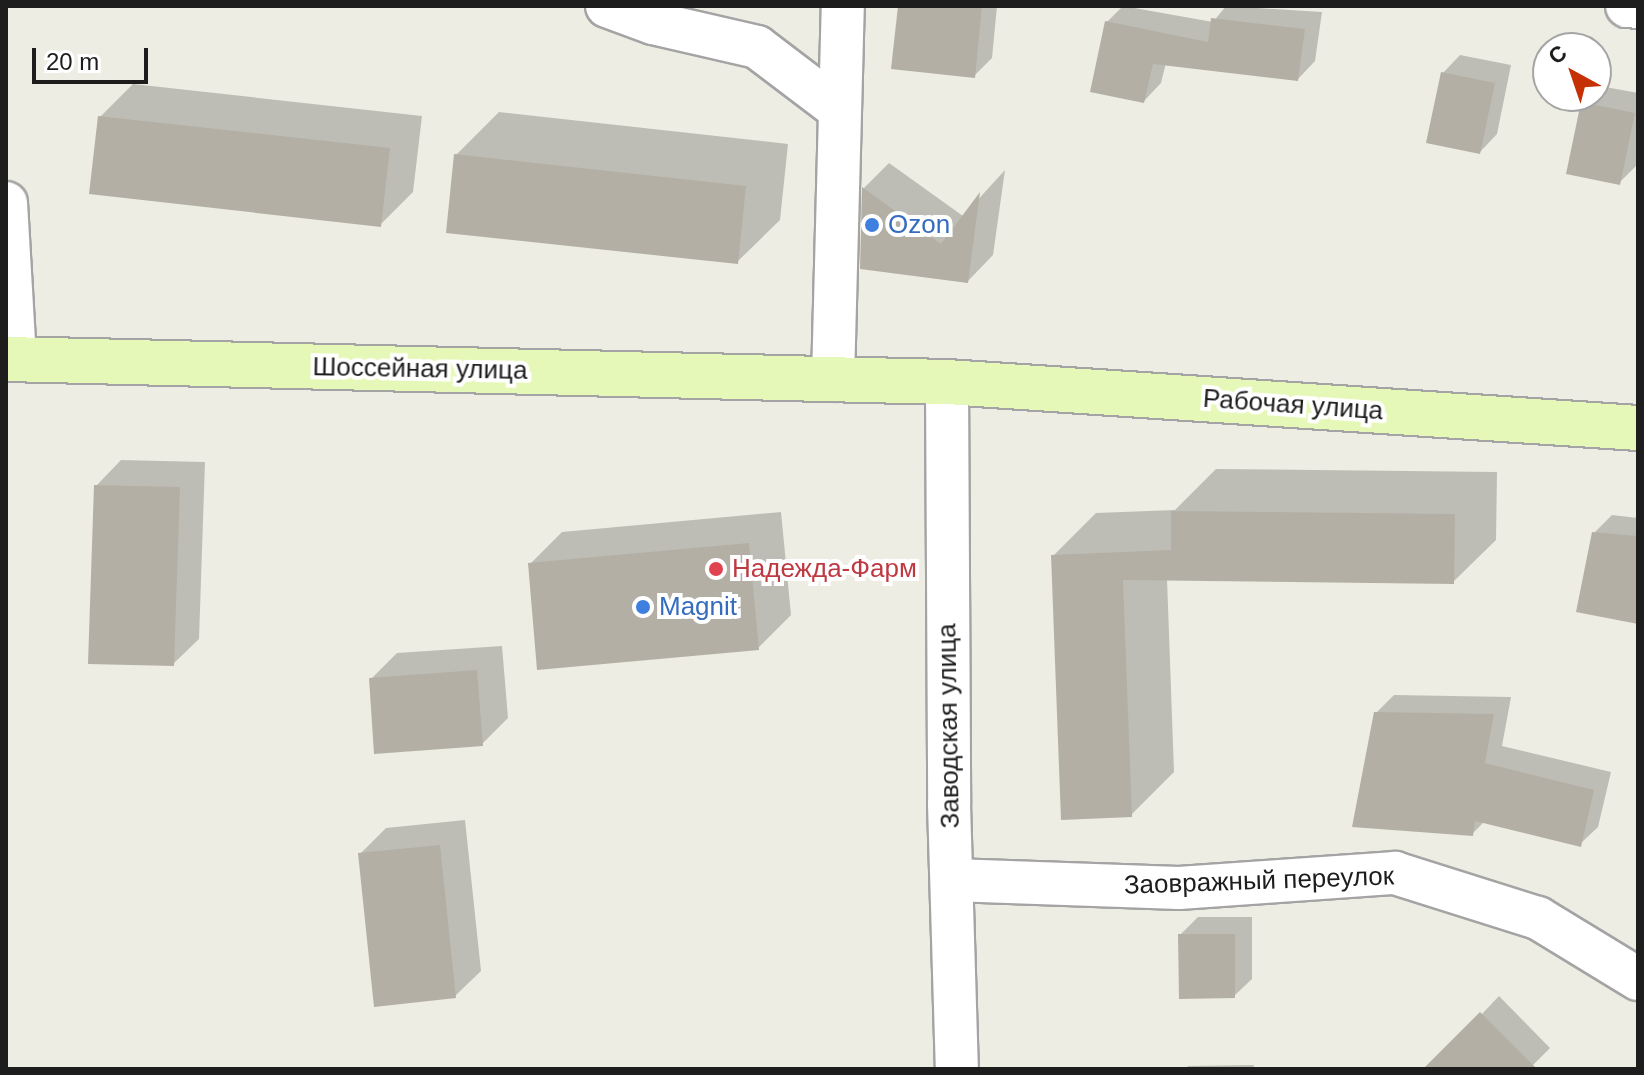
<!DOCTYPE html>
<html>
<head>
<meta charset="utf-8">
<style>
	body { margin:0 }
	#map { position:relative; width:1644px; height:1075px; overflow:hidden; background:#eeede3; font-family:Arial,sans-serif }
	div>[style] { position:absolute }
	.shadow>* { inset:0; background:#0003 }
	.building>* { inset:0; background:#b3afa5 }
	.roads { filter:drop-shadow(2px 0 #a4a4a4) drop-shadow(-2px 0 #a4a4a4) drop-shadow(0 2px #a4a4a4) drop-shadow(0 -2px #a4a4a4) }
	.minor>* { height:42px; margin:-21px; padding:0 21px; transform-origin:21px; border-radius:21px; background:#fff }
	.secondary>* { height:44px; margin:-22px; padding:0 22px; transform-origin:22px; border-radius:22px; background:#e6f8b7 }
	.dots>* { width:22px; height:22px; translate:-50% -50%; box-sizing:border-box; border:4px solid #fff; border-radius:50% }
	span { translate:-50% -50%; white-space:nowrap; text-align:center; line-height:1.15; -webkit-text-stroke:8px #fff; paint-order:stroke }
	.shop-label { font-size:26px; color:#366cbe }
	.left { translate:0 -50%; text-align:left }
	.street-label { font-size:26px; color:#1d1d1d }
	.health-label { font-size:26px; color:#be3a42 }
	.frame { position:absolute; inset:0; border:8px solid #1d1d1d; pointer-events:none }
	.north { position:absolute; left:1532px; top:32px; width:80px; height:80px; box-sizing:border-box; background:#fff; border:2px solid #a5a5a5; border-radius:50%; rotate:320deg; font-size:22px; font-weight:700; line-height:32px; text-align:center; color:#1d1d1d }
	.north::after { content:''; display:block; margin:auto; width:28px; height:36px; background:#c53105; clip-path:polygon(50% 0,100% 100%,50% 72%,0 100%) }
	.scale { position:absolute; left:32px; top:48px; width:116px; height:36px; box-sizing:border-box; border:4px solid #1d1d1d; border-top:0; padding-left:10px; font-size:24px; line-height:28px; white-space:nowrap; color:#1d1d1d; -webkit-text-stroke:6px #fff; paint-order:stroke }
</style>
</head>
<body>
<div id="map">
	<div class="shadow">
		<i style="clip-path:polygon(900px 6px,997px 6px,992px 58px,974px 76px)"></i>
		<i style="clip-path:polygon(1123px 6px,1213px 22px,1226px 6px,1322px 12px,1315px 61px,1298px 79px,1166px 63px,1161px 83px,1144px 101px,1107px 22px)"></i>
		<i style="clip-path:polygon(1460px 55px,1511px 65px,1497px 134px,1480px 152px,1443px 73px)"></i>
		<i style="clip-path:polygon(133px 84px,422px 116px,413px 192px,381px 224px,100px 117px)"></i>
		<i style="clip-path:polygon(1600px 86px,1638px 93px,1637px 165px,1619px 183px,1582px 103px,1596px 96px)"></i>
		<i style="clip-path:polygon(499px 112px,788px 144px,780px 220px,737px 262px,456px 155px)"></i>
		<i style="clip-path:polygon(889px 163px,963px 216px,1005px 170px,993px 255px,968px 281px,862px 268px,864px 188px)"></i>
		<i style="clip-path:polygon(121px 460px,205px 462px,199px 639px,173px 664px,96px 486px)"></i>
		<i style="clip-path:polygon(1216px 469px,1497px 472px,1496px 540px,1453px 582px,1167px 578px,1174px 772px,1131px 815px,1053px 556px,1096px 513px,1175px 510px)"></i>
		<i style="clip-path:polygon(781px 512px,791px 615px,758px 648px,530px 564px,562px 532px)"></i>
		<i style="clip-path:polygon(1612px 515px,1638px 518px,1638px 622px,1594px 533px)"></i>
		<i style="clip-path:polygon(502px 646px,508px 718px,482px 744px,371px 679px,397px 653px)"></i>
		<i style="clip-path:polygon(1394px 695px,1511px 697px,1502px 746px,1611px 772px,1598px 827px,1580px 844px,1485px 821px,1472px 834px,1376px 713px)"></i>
		<i style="clip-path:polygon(465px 820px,481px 971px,455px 996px,360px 854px,386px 828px)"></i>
		<i style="clip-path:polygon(1198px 917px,1252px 917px,1252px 979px,1234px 996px,1180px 935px)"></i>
		<i style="clip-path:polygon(1499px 996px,1550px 1048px,1529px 1069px,1430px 1069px)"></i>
		<i style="clip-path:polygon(1254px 1065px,1253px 1069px,1185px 1069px,1188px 1066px)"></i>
	</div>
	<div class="building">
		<i style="clip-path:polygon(898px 6px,982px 6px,975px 78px,891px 69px)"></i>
		<i style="clip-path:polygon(1211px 18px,1305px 29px,1298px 81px,1153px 64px,1144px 103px,1090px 92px,1105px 21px,1208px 42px)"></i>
		<i style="clip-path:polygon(1441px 72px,1495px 83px,1480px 154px,1426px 143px)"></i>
		<i style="clip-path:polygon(1581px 102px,1635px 113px,1620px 185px,1566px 174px)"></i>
		<i style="clip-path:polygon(98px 116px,390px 148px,381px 227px,89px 194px)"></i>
		<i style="clip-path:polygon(454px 154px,746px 186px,738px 264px,446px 233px)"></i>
		<i style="clip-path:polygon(862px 187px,941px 244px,980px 192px,968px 283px,860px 269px)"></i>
		<i style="clip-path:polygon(94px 485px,180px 487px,174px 666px,88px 664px)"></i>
		<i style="clip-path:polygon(1171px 511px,1455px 514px,1454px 584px,1123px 580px,1132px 817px,1061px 820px,1051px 555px,1171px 550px)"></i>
		<i style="clip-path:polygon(1592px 532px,1638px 536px,1638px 624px,1576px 612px)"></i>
		<i style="clip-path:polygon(749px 543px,759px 650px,537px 670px,528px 563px)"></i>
		<i style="clip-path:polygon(477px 670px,483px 746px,374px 754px,369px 678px)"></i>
		<i style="clip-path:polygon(1374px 712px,1494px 714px,1485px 763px,1594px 790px,1581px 847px,1475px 821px,1473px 836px,1352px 827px)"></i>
		<i style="clip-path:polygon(440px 845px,456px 998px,374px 1007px,358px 853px)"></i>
		<i style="clip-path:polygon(1178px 934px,1235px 934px,1235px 998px,1179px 999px)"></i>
		<i style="clip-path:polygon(1480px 1012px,1537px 1069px,1423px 1069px)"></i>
	</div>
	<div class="roads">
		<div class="minor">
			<i style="left:607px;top:6px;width:49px;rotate:20.3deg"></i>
			<i style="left:653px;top:23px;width:107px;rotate:13deg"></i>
			<i style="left:757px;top:47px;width:99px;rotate:37.2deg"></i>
			<i style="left:1627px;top:6px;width:11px;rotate:5deg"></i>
			<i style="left:6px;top:203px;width:156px;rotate:86.7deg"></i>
			<i style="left:833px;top:380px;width:374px;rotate:-88.5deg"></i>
			<i style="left:947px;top:382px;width:422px;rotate:89.7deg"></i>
			<i style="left:949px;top:804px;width:265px;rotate:88.3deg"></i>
			<i style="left:952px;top:880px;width:227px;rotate:2deg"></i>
			<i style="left:1179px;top:888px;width:217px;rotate:-4deg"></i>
			<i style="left:1395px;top:873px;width:150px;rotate:17.5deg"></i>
			<i style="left:1538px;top:918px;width:117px;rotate:31.4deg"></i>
		</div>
		<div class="secondary">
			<i style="left:6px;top:359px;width:941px;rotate:1.4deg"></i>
			<i style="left:947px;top:382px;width:693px;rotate:3.81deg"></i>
		</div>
	</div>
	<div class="dots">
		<i style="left:872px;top:225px;background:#3f7fe0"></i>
		<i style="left:716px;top:569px;background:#e0444e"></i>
		<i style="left:643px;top:607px;background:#3f7fe0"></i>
	</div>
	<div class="shop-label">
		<span class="left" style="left:888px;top:225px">Ozon</span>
		<span class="left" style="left:659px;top:607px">Magnit</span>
	</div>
	<div class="street-label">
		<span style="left:420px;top:369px;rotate:1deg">Шоссейная улица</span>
		<span style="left:1293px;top:405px;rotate:4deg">Рабочая улица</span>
		<span style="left:949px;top:726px;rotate:-91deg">Заводская улица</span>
		<span style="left:1259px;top:881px;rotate:-2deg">Заовражный переулок</span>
	</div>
	<div class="health-label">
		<span class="left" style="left:732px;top:569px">Надежда-Фарм</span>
	</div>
	<div class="frame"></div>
	<div class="north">С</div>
	<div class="scale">20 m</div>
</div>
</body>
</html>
